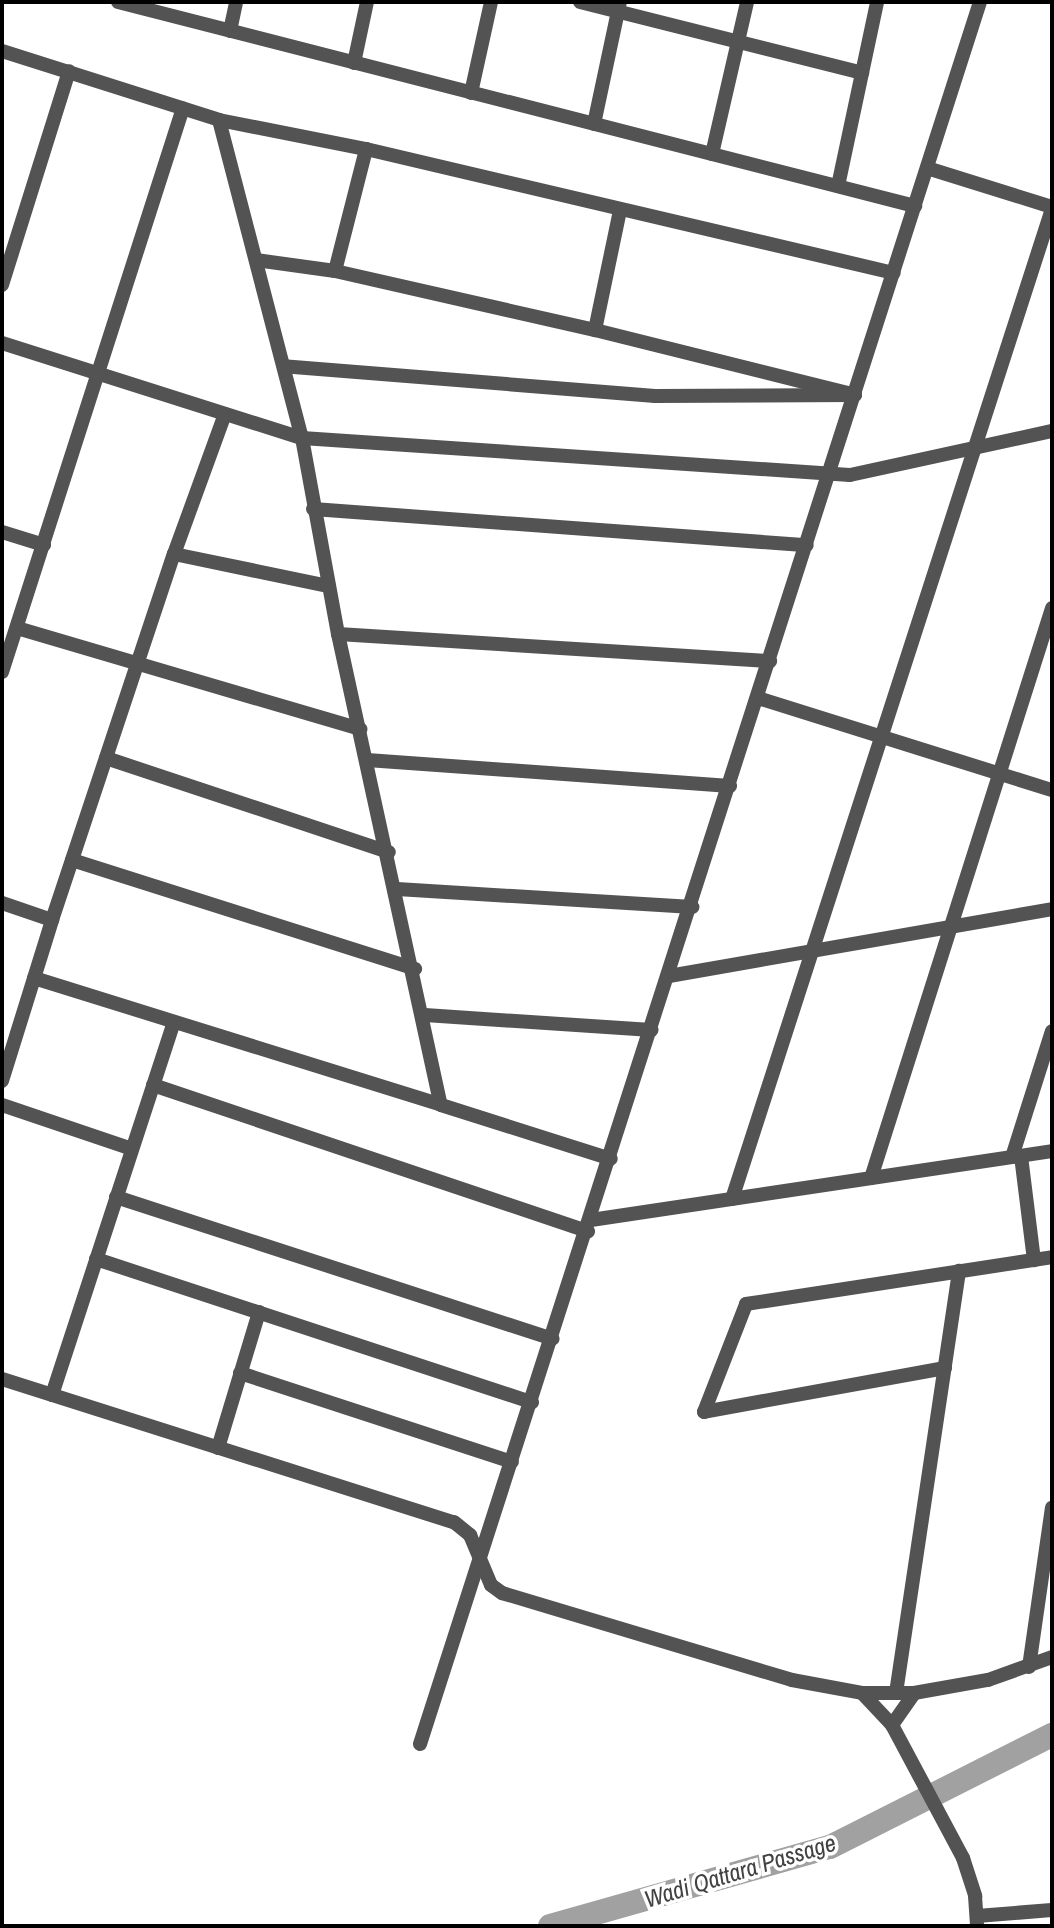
<!DOCTYPE html>
<html>
<head>
<meta charset="utf-8">
<style>
	body { margin:0 }
	#map { position:relative; width:1054px; height:1928px; overflow:hidden; background:#fff; font-family:"Archivo Narrow",sans-serif }
	div>[style] { position:absolute }
	.river>* { height:24px; margin:-12px; padding:0 12px; transform-origin:12px; border-radius:12px; background:#a1a1a1 }
	.minor>* { height:14px; margin:-7px; padding:0 7px; transform-origin:7px; border-radius:7px; background:#535353 }
	span { translate:-50% -50%; white-space:nowrap; text-align:center; line-height:1.15; -webkit-text-stroke:7px #fff; paint-order:stroke }
	.water-label { font-size:24px; color:#424242; font-style:italic }
	.frame { position:absolute; inset:0; border:4px solid #000; pointer-events:none }
</style>
</head>
<body>
<div id="map">
	<div class="river">
		<i style="left:550px;top:1926px;width:291px;rotate:-15.8deg"></i>
		<i style="left:830px;top:1847px;width:249px;rotate:-26.8deg"></i>
	</div>
	<div class="minor">
		<i style="left:118px;top:2px;width:823px;rotate:14.36deg"></i>
		<i style="left:580px;top:2px;width:291px;rotate:14.1deg"></i>
		<i style="left:230px;top:31px;width:30px;rotate:-78deg"></i>
		<i style="left:2px;top:51px;width:228px;rotate:17.6deg"></i>
		<i style="left:219px;top:120px;width:150px;rotate:11.2deg"></i>
		<i style="left:366px;top:149px;width:542px;rotate:13.22deg"></i>
		<i style="left:354px;top:63px;width:62px;rotate:-78deg"></i>
		<i style="left:471px;top:93px;width:93px;rotate:-77.6deg"></i>
		<i style="left:219px;top:120px;width:329px;rotate:75.4deg"></i>
		<i style="left:302px;top:438px;width:199px;rotate:79.6deg"></i>
		<i style="left:338px;top:634px;width:482px;rotate:77.7deg"></i>
		<i style="left:441px;top:1105px;width:178px;rotate:17.6deg"></i>
		<i style="left:594px;top:124px;width:125px;rotate:-78deg"></i>
		<i style="left:712px;top:154px;width:156px;rotate:-77deg"></i>
		<i style="left:927px;top:168px;width:131px;rotate:17.3deg"></i>
		<i style="left:838px;top:186px;width:188px;rotate:-78deg"></i>
		<i style="left:256px;top:260px;width:80px;rotate:7.9deg"></i>
		<i style="left:335px;top:271px;width:267px;rotate:12.8deg"></i>
		<i style="left:595px;top:330px;width:268px;rotate:14deg"></i>
		<i style="left:855px;top:395px;width:200px;rotate:179.7deg"></i>
		<i style="left:655px;top:396px;width:372px;rotate:-175.4deg"></i>
		<i style="left:335px;top:271px;width:126px;rotate:-75.7deg"></i>
		<i style="left:2px;top:285px;width:224px;rotate:-72.6deg"></i>
		<i style="left:595px;top:330px;width:123px;rotate:-78.2deg"></i>
		<i style="left:2px;top:343px;width:315px;rotate:17.6deg"></i>
		<i style="left:302px;top:438px;width:549px;rotate:3.86deg"></i>
		<i style="left:850px;top:475px;width:207px;rotate:-12.3deg"></i>
		<i style="left:313px;top:509px;width:495px;rotate:4.2deg"></i>
		<i style="left:2px;top:532px;width:44px;rotate:17.2deg"></i>
		<i style="left:174px;top:554px;width:149px;rotate:-70deg"></i>
		<i style="left:17px;top:628px;width:358px;rotate:16.4deg"></i>
		<i style="left:338px;top:634px;width:433px;rotate:3.6deg"></i>
		<i style="left:2px;top:672px;width:592px;rotate:-72.21deg"></i>
		<i style="left:758px;top:698px;width:308px;rotate:17.4deg"></i>
		<i style="left:106px;top:758px;width:298px;rotate:18.4deg"></i>
		<i style="left:367px;top:760px;width:364px;rotate:4.1deg"></i>
		<i style="left:72px;top:860px;width:360px;rotate:17.6deg"></i>
		<i style="left:397px;top:889px;width:296px;rotate:3.5deg"></i>
		<i style="left:2px;top:903px;width:53px;rotate:18.8deg"></i>
		<i style="left:52px;top:920px;width:386px;rotate:-71.6deg"></i>
		<i style="left:174px;top:554px;width:158px;rotate:11.7deg"></i>
		<i style="left:669px;top:976px;width:389px;rotate:-9.9deg"></i>
		<i style="left:34px;top:978px;width:426px;rotate:17.3deg"></i>
		<i style="left:425px;top:1015px;width:227px;rotate:3.8deg"></i>
		<i style="left:2px;top:1081px;width:169px;rotate:-72.7deg"></i>
		<i style="left:153px;top:1085px;width:459px;rotate:18.6deg"></i>
		<i style="left:2px;top:1105px;width:137px;rotate:18.7deg"></i>
		<i style="left:1021px;top:1156px;width:105px;rotate:82.9deg"></i>
		<i style="left:1012px;top:1157px;width:132px;rotate:-72.4deg"></i>
		<i style="left:871px;top:1178px;width:598px;rotate:-72.38deg"></i>
		<i style="left:116px;top:1197px;width:459px;rotate:18deg"></i>
		<i style="left:732px;top:1199px;width:1040px;rotate:-72.09deg"></i>
		<i style="left:591px;top:1220px;width:466px;rotate:-8.5deg"></i>
		<i style="left:96px;top:1259px;width:459px;rotate:18.2deg"></i>
		<i style="left:945px;top:1368px;width:245px;rotate:169.7deg"></i>
		<i style="left:704px;top:1412px;width:116px;rotate:-68.7deg"></i>
		<i style="left:746px;top:1304px;width:310px;rotate:-8.7deg"></i>
		<i style="left:240px;top:1373px;width:286px;rotate:18.1deg"></i>
		<i style="left:2px;top:1379px;width:474px;rotate:17.6deg"></i>
		<i style="left:454px;top:1522px;width:21px;rotate:39deg"></i>
		<i style="left:470px;top:1535px;width:54px;rotate:67.2deg"></i>
		<i style="left:491px;top:1585px;width:14px;rotate:36deg"></i>
		<i style="left:502px;top:1593px;width:303px;rotate:16.7deg"></i>
		<i style="left:792px;top:1680px;width:71px;rotate:10.5deg"></i>
		<i style="left:862px;top:1693px;width:52px"></i>
		<i style="left:914px;top:1693px;width:75px;rotate:-10deg"></i>
		<i style="left:988px;top:1680px;width:68px;rotate:-19.8deg"></i>
		<i style="left:52px;top:1395px;width:392px;rotate:-71.9deg"></i>
		<i style="left:218px;top:1448px;width:142px;rotate:-73.2deg"></i>
		<i style="left:1029px;top:1667px;width:161px;rotate:-81.8deg"></i>
		<i style="left:862px;top:1693px;width:44px;rotate:46.8deg"></i>
		<i style="left:892px;top:1725px;width:151px;rotate:61.9deg"></i>
		<i style="left:963px;top:1858px;width:40px;rotate:72deg"></i>
		<i style="left:975px;top:1896px;width:30px;rotate:86deg"></i>
		<i style="left:896px;top:1693px;width:427px;rotate:-81.5deg"></i>
		<i style="left:892px;top:1725px;width:39px;rotate:-55deg"></i>
		<i style="left:420px;top:1744px;width:1830px;rotate:-72.18deg"></i>
		<i style="left:977px;top:1916px;width:75px;rotate:-4.6deg"></i>
	</div>
	<div class="water-label">
		<span style="left:740px;top:1871px;rotate:-17deg">Wadi Qattara Passage</span>
	</div>
	<div class="frame"></div>
</div>
</body>
</html>
